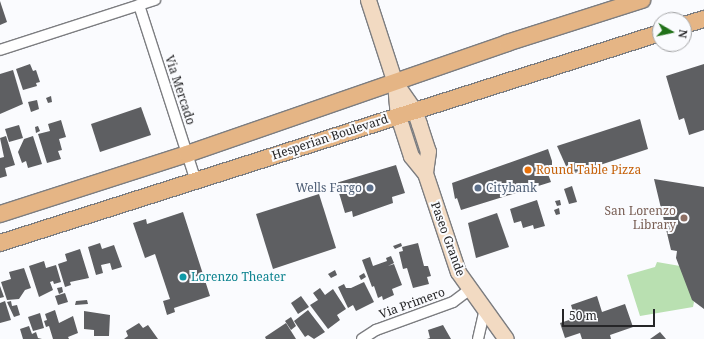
<!DOCTYPE html>
<html>
<head>
<meta charset="utf-8">
<style>
	body { margin:0 }
	#map { position:relative; width:704px; height:339px; overflow:hidden; background:#fafbfe; font-family:"Noto Serif",serif }
	div>[style] { position:absolute }
	.green>* { inset:0; background:#b9e0b1 }
	.building>* { inset:0; background:#5e5f62 }
	.roads { filter:drop-shadow(1px 0 #7c7d80) drop-shadow(-1px 0 #7c7d80) drop-shadow(0 1px #7c7d80) drop-shadow(0 -1px #7c7d80) }
	.street>* { height:10px; margin:-5px; padding:0 5px; transform-origin:5px; border-radius:5px; background:#fff }
	.secondary>* { height:15px; margin:-7.5px; padding:0 7.5px; transform-origin:7.5px; border-radius:7.5px; background:#f2dac2 }
	.primary>* { height:16px; margin:-8px; padding:0 8px; transform-origin:8px; border-radius:8px; background:#e5b585 }
	.dots>* { width:11px; height:11px; translate:-50% -50%; box-sizing:border-box; border:2px solid #fafbfe; border-radius:50% }
	span { translate:-50% -50%; white-space:nowrap; text-align:center; line-height:1.15; -webkit-text-stroke:4px #fafbfe; paint-order:stroke }
	.street-label { font-size:12px; color:#262628 }
	.food-label { font-size:12px; color:#c56008 }
	.left { translate:0 -50%; text-align:left }
	.service-label { font-size:12px; color:#4e5e75 }
	.right { translate:-100% -50%; text-align:right }
	.education-label { font-size:12px; color:#785e54 }
	.culture-label { font-size:12px; color:#0d838f }
	.north { position:absolute; left:652px; top:12px; width:40px; height:40px; box-sizing:border-box; background:#fafbfe; border:1px solid #a5a6a8; border-radius:50%; rotate:99deg; font-size:11px; font-weight:700; line-height:16px; text-align:center; color:#262628 }
	.north::after { content:''; display:block; margin:auto; width:14px; height:18px; background:#217119; clip-path:polygon(50% 0,100% 100%,50% 72%,0 100%) }
	.scale { position:absolute; left:562px; top:309px; width:93px; height:18px; box-sizing:border-box; border:2px solid #262628; border-top:0; padding-left:5px; font-size:12px; line-height:14px; white-space:nowrap; color:#262628; -webkit-text-stroke:3px #fafbfe; paint-order:stroke }
</style>
</head>
<body>
<div id="map">
	<div class="green">
		<i style="clip-path:polygon(657px 262px,680px 266px,694px 302px,693px 307px,640px 316px,627px 275px,655px 267px)"></i>
	</div>
	<div class="building">
		<i style="clip-path:polygon(0 1px,7px 22px,0 25px)"></i>
		<i style="clip-path:polygon(30px 64px,33px 71px,36px 70px,40px 82px,36px 83px,37px 86px,23px 90px,16px 69px)"></i>
		<i style="clip-path:polygon(704px 64px,704px 130px,689px 135px,684px 118px,679px 120px,666px 76px)"></i>
		<i style="clip-path:polygon(13px 70px,23px 104px,0 114px,0 74px)"></i>
		<i style="clip-path:polygon(51px 96px,52px 102px,48px 103px,46px 98px)"></i>
		<i style="clip-path:polygon(37px 100px,39px 109px,31px 112px,28px 102px)"></i>
		<i style="clip-path:polygon(141px 107px,151px 135px,100px 152px,91px 124px)"></i>
		<i style="clip-path:polygon(640px 119px,648px 149px,570px 175px,557px 146px)"></i>
		<i style="clip-path:polygon(61px 120px,66px 137px,59px 139px,62px 150px,58px 151px,61px 159px,47px 163px,38px 134px,50px 131px,48px 124px)"></i>
		<i style="clip-path:polygon(19px 125px,23px 138px,9px 142px,5px 129px)"></i>
		<i style="clip-path:polygon(38px 126px,40px 131px,36px 133px,35px 127px)"></i>
		<i style="clip-path:polygon(6px 136px,15px 165px,5px 168px,7px 176px,0 178px,0 158px,4px 157px,0 138px)"></i>
		<i style="clip-path:polygon(33px 136px,42px 164px,28px 168px,26px 161px,22px 163px,18px 152px,24px 139px)"></i>
		<i style="clip-path:polygon(548px 149px,552px 161px,552px 173px,548px 174px,551px 182px,461px 210px,457px 198px,455px 199px,452px 183px)"></i>
		<i style="clip-path:polygon(396px 165px,405px 193px,392px 197px,393px 203px,353px 217px,352px 211px,345px 213px,336px 183px)"></i>
		<i style="clip-path:polygon(654px 179px,704px 187px,704px 309px,692px 300px,676px 258px,677px 251px,671px 250px)"></i>
		<i style="clip-path:polygon(572px 186px,577px 202px,569px 204px,564px 189px)"></i>
		<i style="clip-path:polygon(319px 194px,336px 248px,273px 269px,256px 214px)"></i>
		<i style="clip-path:polygon(537px 200px,545px 226px,534px 229px,533px 225px,523px 228px,521px 221px,514px 223px,510px 209px)"></i>
		<i style="clip-path:polygon(560px 200px,561px 205px,557px 206px,555px 201px)"></i>
		<i style="clip-path:polygon(559px 208px,560px 214px,556px 215px,554px 210px)"></i>
		<i style="clip-path:polygon(183px 212px,210px 296px,174px 308px,175px 312px,167px 315px,163px 301px,170px 299px,155px 254px,145px 258px,133px 223px,146px 219px,147px 224px)"></i>
		<i style="clip-path:polygon(497px 213px,509px 247px,476px 258px,468px 223px)"></i>
		<i style="clip-path:polygon(100px 243px,102px 249px,114px 245px,122px 267px,112px 270px,110px 263px,101px 265px,103px 273px,96px 275px,88px 247px)"></i>
		<i style="clip-path:polygon(401px 243px,402px 246px,395px 249px,393px 246px)"></i>
		<i style="clip-path:polygon(418px 243px,424px 266px,428px 266px,431px 276px,427px 277px,429px 284px,413px 288px,407px 268px,403px 269px,399px 252px,403px 251px,402px 247px)"></i>
		<i style="clip-path:polygon(80px 249px,89px 278px,70px 282px,71px 285px,65px 287px,58px 264px,67px 261px,65px 254px)"></i>
		<i style="clip-path:polygon(391px 256px,394px 263px,388px 266px,394px 264px,402px 285px,392px 289px,394px 295px,383px 300px,382px 296px,378px 298px,374px 286px,372px 287px,362px 260px,370px 257px,373px 266px,387px 261px,386px 258px)"></i>
		<i style="clip-path:polygon(44px 261px,46px 268px,56px 265px,61px 282px,54px 284px,53px 281px,50px 282px,53px 290px,39px 297px,29px 266px)"></i>
		<i style="clip-path:polygon(24px 268px,31px 288px,25px 290px,19px 299px,7px 300px,1px 282px,11px 279px,9px 272px)"></i>
		<i style="clip-path:polygon(335px 270px,337px 275px,331px 278px,328px 274px)"></i>
		<i style="clip-path:polygon(364px 273px,366px 277px,361px 280px,359px 276px)"></i>
		<i style="clip-path:polygon(364px 282px,374px 302px,356px 311px,353px 305px,348px 308px,338px 287px,344px 284px,346px 288px,351px 288px)"></i>
		<i style="clip-path:polygon(0 286px,4px 297px,0 298px)"></i>
		<i style="clip-path:polygon(62px 287px,63px 292px,59px 294px,57px 288px)"></i>
		<i style="clip-path:polygon(320px 288px,325px 295px,333px 289px,346px 309px,337px 315px,340px 320px,328px 329px,310px 305px,318px 300px,313px 293px)"></i>
		<i style="clip-path:polygon(65px 293px,68px 302px,58px 305px,55px 296px)"></i>
		<i style="clip-path:polygon(301px 296px,309px 307px,298px 314px,291px 303px)"></i>
		<i style="clip-path:polygon(597px 296px,602px 312px,625px 304px,633px 327px,610px 335px,611px 339px,582px 339px,580px 333px,565px 338px,560px 323px,575px 318px,571px 305px)"></i>
		<i style="clip-path:polygon(87px 300px,88px 304px,75px 305px,76px 301px)"></i>
		<i style="clip-path:polygon(5px 301px,11px 320px,0 323px,0 303px)"></i>
		<i style="clip-path:polygon(11px 301px,12px 306px,17px 305px,20px 315px,14px 317px,7px 302px)"></i>
		<i style="clip-path:polygon(55px 310px,59px 323px,73px 316px,78px 333px,68px 337px,69px 339px,53px 339px,49px 326px,46px 327px,44px 321px,47px 320px,45px 314px)"></i>
		<i style="clip-path:polygon(308px 310px,325px 332px,314px 339px,308px 335px,305px 337px,294px 321px)"></i>
		<i style="clip-path:polygon(84px 311px,110px 315px,109px 336px,94px 336px,94px 330px,84px 329px)"></i>
		<i style="clip-path:polygon(40px 313px,44px 328px,33px 331px,28px 317px)"></i>
		<i style="clip-path:polygon(291px 317px,296px 326px,291px 330px,285px 321px)"></i>
		<i style="clip-path:polygon(139px 323px,143px 328px,148px 325px,158px 339px,124px 339px,128px 336px,126px 331px)"></i>
		<i style="clip-path:polygon(286px 323px,296px 339px,266px 339px,265px 337px)"></i>
		<i style="clip-path:polygon(443px 325px,451px 339px,427px 339px,430px 338px,428px 330px)"></i>
		<i style="clip-path:polygon(29px 326px,32px 334px,36px 332px,38px 338px,42px 339px,23px 339px,20px 329px)"></i>
		<i style="clip-path:polygon(660px 332px,666px 339px,650px 339px)"></i>
	</div>
	<div class="roads">
		<div class="street">
			<i style="left:139px;top:5px;width:186px;rotate:72.1deg"></i>
			<i style="left:0;top:50px;width:163px;rotate:-17.9deg"></i>
			<i style="left:362px;top:339px;width:17px;rotate:-33deg"></i>
			<i style="left:376px;top:330px;width:82px;rotate:-20deg"></i>
			<i style="left:453px;top:302px;width:20px;rotate:-37deg"></i>
			<i style="left:478px;top:339px;width:28px;rotate:-77deg"></i>
		</div>
		<div class="secondary">
			<i style="left:368px;top:0;width:87px;rotate:72deg"></i>
			<i style="left:395px;top:83px;width:33px;rotate:85deg"></i>
			<i style="left:398px;top:116px;width:42px;rotate:72deg"></i>
			<i style="left:411px;top:156px;width:22px;rotate:51deg"></i>
			<i style="left:425px;top:173px;width:104px;rotate:71.6deg"></i>
			<i style="left:458px;top:272px;width:82px;rotate:54.4deg"></i>
			<i style="left:396px;top:84px;width:32px;rotate:55deg"></i>
			<i style="left:414px;top:110px;width:15px;rotate:70deg"></i>
			<i style="left:419px;top:124px;width:28px;rotate:72deg"></i>
			<i style="left:428px;top:151px;width:22px;rotate:98deg"></i>
		</div>
		<div class="primary">
			<i style="left:684px;top:25px;width:21px;rotate:-17deg"></i>
			<i style="left:0;top:214px;width:196px;rotate:-17.8deg"></i>
			<i style="left:187px;top:154px;width:339px;rotate:-19.1deg"></i>
			<i style="left:507px;top:43px;width:142px;rotate:-17.7deg"></i>
			<i style="left:0;top:243px;width:693px;rotate:-17.65deg"></i>
		</div>
	</div>
	<div class="dots">
		<i style="left:528px;top:170px;background:#e8710a"></i>
		<i style="left:370px;top:188px;background:#5c6f8a"></i>
		<i style="left:478px;top:188px;background:#5c6f8a"></i>
		<i style="left:684px;top:218px;background:#8d6e63"></i>
		<i style="left:183px;top:277px;background:#0f9aa8"></i>
	</div>
	<div class="street-label">
		<span style="left:180px;top:90px;rotate:72deg">Via Mercado</span>
		<span style="left:330px;top:137px;rotate:-18deg">Hesperian Boulevard</span>
		<span style="left:448px;top:239px;rotate:70deg">Paseo Grande</span>
		<span style="left:412px;top:303px;rotate:-20deg">Via Primero</span>
	</div>
	<div class="food-label">
		<span class="left" style="left:536px;top:170px">Round Table Pizza</span>
	</div>
	<div class="service-label">
		<span class="right" style="left:362px;top:188px">Wells Fargo</span>
		<span class="left" style="left:486px;top:188px">Citybank</span>
	</div>
	<div class="education-label">
		<span class="right" style="left:676px;top:218px">San Lorenzo<br>Library</span>
	</div>
	<div class="culture-label">
		<span class="left" style="left:191px;top:277px">Lorenzo Theater</span>
	</div>
	<div class="north">N</div>
	<div class="scale">50 m</div>
</div>
</body>
</html>
